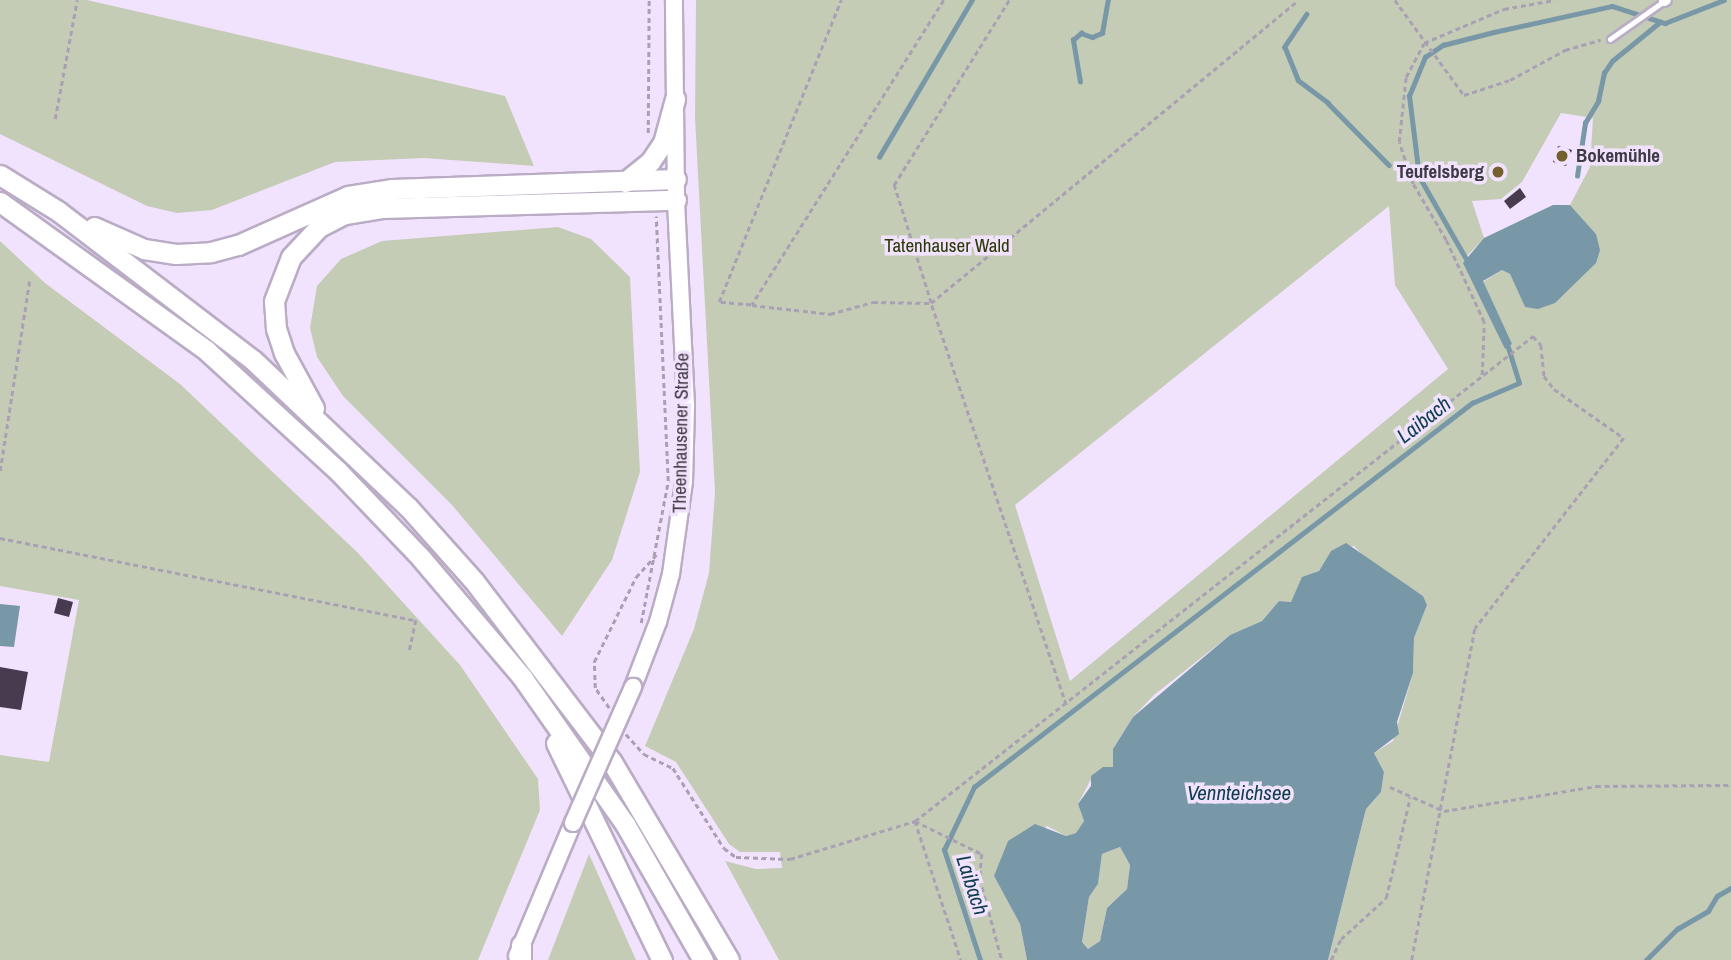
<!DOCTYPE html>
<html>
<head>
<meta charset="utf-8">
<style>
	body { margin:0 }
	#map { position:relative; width:1731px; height:960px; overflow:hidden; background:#f1e3fd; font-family:"Archivo Narrow",sans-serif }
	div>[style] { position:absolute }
	.green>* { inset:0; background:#c5ccb6 }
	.water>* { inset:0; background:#7897a7 }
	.stream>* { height:4.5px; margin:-2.25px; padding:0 2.25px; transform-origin:2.25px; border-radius:2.25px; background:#7897a7 }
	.building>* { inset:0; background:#463b4f }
	.path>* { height:2.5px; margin-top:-1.25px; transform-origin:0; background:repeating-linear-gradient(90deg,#aaa0b4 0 5px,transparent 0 8.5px) }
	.roads { filter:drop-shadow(2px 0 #baacc5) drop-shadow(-2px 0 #baacc5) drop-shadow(0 2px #baacc5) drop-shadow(0 -2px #baacc5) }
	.service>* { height:5px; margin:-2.5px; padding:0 2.5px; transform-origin:2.5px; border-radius:2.5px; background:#fff }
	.minor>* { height:10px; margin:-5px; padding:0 5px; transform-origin:5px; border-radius:5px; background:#fff }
	.secondary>* { height:16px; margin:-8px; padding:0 8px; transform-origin:8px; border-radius:8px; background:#fff }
	.motorway>* { height:19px; margin:-9.5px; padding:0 9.5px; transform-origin:9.5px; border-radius:9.5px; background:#fff }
	.bridges { filter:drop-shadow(2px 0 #baacc5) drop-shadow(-2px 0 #baacc5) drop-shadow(0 2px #baacc5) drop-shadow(0 -2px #baacc5) }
	.secondary-bridge>* { height:16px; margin:-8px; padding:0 8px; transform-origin:8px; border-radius:8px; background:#fff }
	.dots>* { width:19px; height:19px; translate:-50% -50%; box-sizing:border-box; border:4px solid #f1e3fd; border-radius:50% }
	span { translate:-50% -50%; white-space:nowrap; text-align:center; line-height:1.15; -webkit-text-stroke:7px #f1e3fd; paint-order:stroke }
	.poi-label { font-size:19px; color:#3f3944; font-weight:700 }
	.left { translate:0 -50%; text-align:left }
	.right { translate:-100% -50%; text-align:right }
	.park-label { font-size:19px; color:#2c3906 }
	.street-label { font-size:19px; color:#3f3944 }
	.water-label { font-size:21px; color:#0f3c4f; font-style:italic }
</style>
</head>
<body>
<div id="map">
	<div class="green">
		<i style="clip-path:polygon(0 0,87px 0,505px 96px,534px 166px,424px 158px,335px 162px,212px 210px,177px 213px,147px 206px,0 134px)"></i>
		<i style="clip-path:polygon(evenodd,696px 0,1731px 0,1731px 960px,1328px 960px,1366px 809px,1381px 792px,1384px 772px,1374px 753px,1393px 741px,1413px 673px,1414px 638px,1427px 605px,1422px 595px,1370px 563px,1354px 546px,1331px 551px,1319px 571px,1303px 577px,1291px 602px,1279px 601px,1262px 621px,1230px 635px,1154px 695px,1133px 717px,1114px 747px,1113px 767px,1090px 781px,1078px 804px,1084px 821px,1076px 833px,1066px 836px,1047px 826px,994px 876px,1020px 924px,1027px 960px,779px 960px,725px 861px,756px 869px,782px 868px,780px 852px,740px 852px,729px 844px,676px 762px,645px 746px,694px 629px,709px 573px,715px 492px,695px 118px,696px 0,1561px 113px,1593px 118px,1590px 167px,1570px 205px,1596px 234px,1525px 307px,1510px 274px,1502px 270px,1483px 282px,1511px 344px,1505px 349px,1466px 257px,1484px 238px,1472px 201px,1501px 199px,1522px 182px,1561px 113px,696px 0,1389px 206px,1395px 285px,1448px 369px,1070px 681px,1015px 505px,1389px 206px)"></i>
		<i style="clip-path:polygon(558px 227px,591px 239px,630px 277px,640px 472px,612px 560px,562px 636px,452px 505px,343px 396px,317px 357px,310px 328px,317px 286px,341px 259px,382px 241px)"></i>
		<i style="clip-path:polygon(0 241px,45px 283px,180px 384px,358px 553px,460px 665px,538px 779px,540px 810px,478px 960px,0 960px,0 755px,49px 762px,79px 600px,0 586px)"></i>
		<i style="clip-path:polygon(1120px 847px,1130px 865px,1127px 889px,1107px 908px,1100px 941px,1088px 949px,1082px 942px,1089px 897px,1098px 884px,1102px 854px)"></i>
		<i style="clip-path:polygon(589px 854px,636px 960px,548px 960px)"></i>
	</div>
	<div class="water">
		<i style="clip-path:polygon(1553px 205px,1570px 205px,1596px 234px,1600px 250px,1596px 263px,1555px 303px,1538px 309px,1525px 307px,1510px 274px,1502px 270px,1483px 281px,1512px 344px,1505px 349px,1463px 263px,1484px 238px)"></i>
		<i style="clip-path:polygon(evenodd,1346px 543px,1423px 596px,1427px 605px,1414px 638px,1413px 673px,1397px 722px,1399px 734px,1374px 753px,1384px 772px,1381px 792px,1366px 809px,1328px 960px,1027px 960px,1020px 924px,994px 876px,1008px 841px,1035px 824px,1066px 836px,1076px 833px,1084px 821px,1078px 804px,1091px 786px,1091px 776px,1103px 767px,1113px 767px,1113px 749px,1133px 717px,1230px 635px,1262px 621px,1279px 601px,1291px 602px,1302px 577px,1319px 571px,1331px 551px,1346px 543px,1120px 847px,1130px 865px,1127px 889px,1107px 908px,1100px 941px,1088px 949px,1082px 942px,1089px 897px,1098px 884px,1102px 854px,1120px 847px)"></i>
		<i style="clip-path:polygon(0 604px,20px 606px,14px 647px,0 646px)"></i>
	</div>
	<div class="stream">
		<i style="left:1307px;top:14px;width:40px;rotate:124deg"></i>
		<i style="left:1285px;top:47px;width:35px;rotate:68deg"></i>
		<i style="left:1298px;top:80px;width:38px;rotate:37deg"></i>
		<i style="left:1328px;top:103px;width:87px;rotate:45.5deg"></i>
		<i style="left:1080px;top:82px;width:43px;rotate:-99.5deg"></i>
		<i style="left:1073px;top:40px;width:11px;rotate:-41deg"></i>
		<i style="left:1081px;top:33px;width:12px;rotate:20deg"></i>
		<i style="left:1092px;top:37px;width:11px;rotate:-22deg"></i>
		<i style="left:1102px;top:33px;width:34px;rotate:-80deg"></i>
		<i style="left:879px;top:157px;width:182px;rotate:-59.4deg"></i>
		<i style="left:1577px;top:176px;width:54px;rotate:-81.4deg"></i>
		<i style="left:1585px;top:123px;width:26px;rotate:-59deg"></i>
		<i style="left:1598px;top:101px;width:29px;rotate:-78deg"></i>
		<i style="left:1604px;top:73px;width:14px;rotate:-56deg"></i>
		<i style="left:1612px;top:61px;width:62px;rotate:-39.1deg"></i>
		<i style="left:1467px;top:261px;width:97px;rotate:-119.7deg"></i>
		<i style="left:1419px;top:177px;width:82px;rotate:-97deg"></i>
		<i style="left:1409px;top:96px;width:42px;rotate:-67.7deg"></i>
		<i style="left:1425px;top:57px;width:22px;rotate:-34deg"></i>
		<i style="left:1443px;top:45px;width:53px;rotate:-14.3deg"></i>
		<i style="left:1494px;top:32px;width:121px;rotate:-12.4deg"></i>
		<i style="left:1612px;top:6px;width:56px;rotate:17.8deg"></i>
		<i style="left:1665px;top:23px;width:63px;rotate:-21.3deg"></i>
		<i style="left:980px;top:960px;width:116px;rotate:-108.1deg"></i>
		<i style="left:944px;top:850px;width:70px;rotate:-64.5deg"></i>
		<i style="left:974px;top:787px;width:629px;rotate:-37.64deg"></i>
		<i style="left:1472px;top:403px;width:51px;rotate:-23.1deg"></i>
		<i style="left:1519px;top:383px;width:44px;rotate:-107.2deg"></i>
		<i style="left:1646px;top:960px;width:44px;rotate:-45deg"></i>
		<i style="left:1677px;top:929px;width:36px;rotate:-30deg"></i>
		<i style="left:1708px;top:911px;width:17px;rotate:-59deg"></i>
		<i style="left:1717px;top:896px;width:16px;rotate:-30deg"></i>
	</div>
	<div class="building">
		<i style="clip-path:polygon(1558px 146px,1572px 150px,1566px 166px,1553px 162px)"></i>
		<i style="clip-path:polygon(1520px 188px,1526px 197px,1510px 209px,1504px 201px)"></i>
		<i style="clip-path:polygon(58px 598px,73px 602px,69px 617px,54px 613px)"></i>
		<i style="clip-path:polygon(0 667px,28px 672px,21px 710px,0 707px)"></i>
	</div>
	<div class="path">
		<i style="left:944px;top:0;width:360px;rotate:122.2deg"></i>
		<i style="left:752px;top:305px;width:79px;rotate:6.6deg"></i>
		<i style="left:830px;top:314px;width:45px;rotate:-15.6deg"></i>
		<i style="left:873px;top:302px;width:58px;rotate:1deg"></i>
		<i style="left:931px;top:303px;width:124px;rotate:-107.4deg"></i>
		<i style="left:894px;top:185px;width:218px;rotate:-58.1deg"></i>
		<i style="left:1395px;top:0;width:117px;rotate:54deg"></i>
		<i style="left:1464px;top:95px;width:48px;rotate:-18.1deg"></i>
		<i style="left:1510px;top:80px;width:63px;rotate:-28.6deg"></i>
		<i style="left:1565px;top:50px;width:37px;rotate:-16deg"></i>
		<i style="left:55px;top:119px;width:121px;rotate:-79.5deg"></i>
		<i style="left:648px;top:133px;width:133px;rotate:-89.6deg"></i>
		<i style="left:751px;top:305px;width:32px;rotate:-175deg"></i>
		<i style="left:719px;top:302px;width:326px;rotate:-68deg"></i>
		<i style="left:1482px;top:375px;width:53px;rotate:-87.8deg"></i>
		<i style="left:1484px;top:322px;width:90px;rotate:-114.9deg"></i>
		<i style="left:1446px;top:240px;width:65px;rotate:-120.5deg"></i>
		<i style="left:1413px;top:184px;width:44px;rotate:-108.4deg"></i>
		<i style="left:1399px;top:142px;width:65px;rotate:-83.9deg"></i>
		<i style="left:1406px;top:77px;width:38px;rotate:-62deg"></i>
		<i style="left:1424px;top:43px;width:87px;rotate:-23deg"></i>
		<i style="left:1504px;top:9px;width:51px;rotate:-10.2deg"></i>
		<i style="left:0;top:471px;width:195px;rotate:-81.2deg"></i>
		<i style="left:0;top:538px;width:424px;rotate:11.2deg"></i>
		<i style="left:416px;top:620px;width:33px;rotate:102deg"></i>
		<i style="left:641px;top:623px;width:145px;rotate:-79.2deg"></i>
		<i style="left:668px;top:481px;width:265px;rotate:-92.6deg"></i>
		<i style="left:1066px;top:705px;width:424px;rotate:-108.6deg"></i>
		<i style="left:931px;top:303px;width:476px;rotate:-39.5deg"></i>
		<i style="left:609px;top:708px;width:24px;rotate:-125deg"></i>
		<i style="left:595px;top:688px;width:26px;rotate:-92deg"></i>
		<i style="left:594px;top:662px;width:95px;rotate:-63.7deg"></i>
		<i style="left:636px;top:577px;width:31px;rotate:-48deg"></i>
		<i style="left:626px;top:734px;width:27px;rotate:48deg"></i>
		<i style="left:644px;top:754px;width:32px;rotate:26deg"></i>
		<i style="left:673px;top:768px;width:95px;rotate:57.5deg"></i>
		<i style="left:724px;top:848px;width:15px;rotate:37deg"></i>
		<i style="left:736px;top:857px;width:54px;rotate:2.1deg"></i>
		<i style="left:790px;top:859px;width:131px;rotate:-16.9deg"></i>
		<i style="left:915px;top:821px;width:786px;rotate:-38.12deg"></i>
		<i style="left:1533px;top:336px;width:12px;rotate:48deg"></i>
		<i style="left:1541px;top:345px;width:31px;rotate:84deg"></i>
		<i style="left:1544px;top:376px;width:16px;rotate:52deg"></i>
		<i style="left:1554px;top:389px;width:85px;rotate:35deg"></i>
		<i style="left:1624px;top:438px;width:242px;rotate:128deg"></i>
		<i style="left:1475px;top:629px;width:337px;rotate:100.8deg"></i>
		<i style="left:1390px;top:787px;width:59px;rotate:24deg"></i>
		<i style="left:1444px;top:811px;width:154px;rotate:-9.3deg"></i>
		<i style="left:1596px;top:786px;width:135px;rotate:-0.4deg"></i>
		<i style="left:915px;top:821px;width:75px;rotate:26.2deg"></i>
		<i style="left:982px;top:854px;width:25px;rotate:95deg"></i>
		<i style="left:980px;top:879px;width:84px;rotate:74.8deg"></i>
		<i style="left:915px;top:821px;width:146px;rotate:71.7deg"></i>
		<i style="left:1331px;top:960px;width:23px;rotate:-65deg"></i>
		<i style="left:1341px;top:939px;width:61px;rotate:-42.3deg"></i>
		<i style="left:1386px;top:898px;width:103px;rotate:-76.5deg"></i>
	</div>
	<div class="roads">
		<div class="service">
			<i style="left:1610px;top:39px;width:66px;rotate:-35.1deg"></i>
		</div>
		<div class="minor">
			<i style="left:1664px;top:1px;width:2px;rotate:-27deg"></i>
		</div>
		<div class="secondary">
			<i style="left:633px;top:687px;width:70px;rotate:-69deg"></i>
			<i style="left:658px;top:622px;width:50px;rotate:-74.8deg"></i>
			<i style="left:671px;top:574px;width:93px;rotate:-82deg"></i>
			<i style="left:684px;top:482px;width:76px;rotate:-88.5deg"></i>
			<i style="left:686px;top:406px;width:206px;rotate:-92.8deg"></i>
			<i style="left:676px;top:200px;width:200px;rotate:-90.6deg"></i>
			<i style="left:517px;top:956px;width:144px;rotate:-67.2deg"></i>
		</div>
		<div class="motorway">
			<i style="left:0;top:175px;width:68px;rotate:31.8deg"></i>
			<i style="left:58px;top:211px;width:245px;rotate:37.4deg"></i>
			<i style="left:253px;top:360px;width:214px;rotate:43.5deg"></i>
			<i style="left:408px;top:507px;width:99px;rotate:48.3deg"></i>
			<i style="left:474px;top:581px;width:228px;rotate:52.7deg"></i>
			<i style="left:612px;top:762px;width:230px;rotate:59.4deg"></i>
			<i style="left:625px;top:182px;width:32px;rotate:-39deg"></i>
			<i style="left:650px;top:162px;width:23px;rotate:-56deg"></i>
			<i style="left:663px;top:143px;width:46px;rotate:-74.7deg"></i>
			<i style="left:0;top:202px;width:255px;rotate:35.7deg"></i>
			<i style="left:207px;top:351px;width:178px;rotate:42.5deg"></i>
			<i style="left:338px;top:471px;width:120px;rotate:46.3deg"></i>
			<i style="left:421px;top:558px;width:156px;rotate:49.7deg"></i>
			<i style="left:522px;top:677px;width:179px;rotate:55deg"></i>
			<i style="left:625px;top:824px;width:157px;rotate:60.2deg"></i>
			<i style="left:94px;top:227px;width:55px;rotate:23.7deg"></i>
			<i style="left:144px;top:249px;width:32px;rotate:9deg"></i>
			<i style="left:176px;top:254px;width:35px;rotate:-3deg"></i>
			<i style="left:211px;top:252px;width:28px;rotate:-15deg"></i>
			<i style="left:238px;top:245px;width:120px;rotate:-24deg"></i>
			<i style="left:348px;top:196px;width:45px;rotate:-9deg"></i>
			<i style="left:392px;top:189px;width:284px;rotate:-2deg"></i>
			<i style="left:314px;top:408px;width:63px;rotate:-118.6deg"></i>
			<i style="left:284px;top:353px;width:25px;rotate:-108deg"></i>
			<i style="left:276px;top:329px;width:28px;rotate:-94deg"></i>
			<i style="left:274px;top:301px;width:47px;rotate:-68.9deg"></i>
			<i style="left:291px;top:257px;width:41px;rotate:-47deg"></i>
			<i style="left:319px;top:227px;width:29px;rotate:-27deg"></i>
			<i style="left:345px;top:214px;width:37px;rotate:-9deg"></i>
			<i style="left:382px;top:208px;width:294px;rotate:-1.6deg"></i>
			<i style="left:556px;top:743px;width:242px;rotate:64deg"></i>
			<i style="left:521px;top:960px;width:15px;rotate:-90deg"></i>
		</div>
	</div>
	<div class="bridges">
		<div class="secondary-bridge">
			<i style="left:573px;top:823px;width:149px;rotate:-66.2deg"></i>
		</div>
	</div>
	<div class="dots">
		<i style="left:1562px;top:156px;background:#745f2e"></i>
		<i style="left:1498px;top:172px;background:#745f2e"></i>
	</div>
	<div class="poi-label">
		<span class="left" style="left:1576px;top:156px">Bokemühle</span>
		<span class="right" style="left:1484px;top:172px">Teufelsberg</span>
	</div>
	<div class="park-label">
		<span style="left:947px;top:246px">Tatenhauser Wald</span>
	</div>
	<div class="street-label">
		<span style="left:681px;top:433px;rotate:-89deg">Theenhausener Straße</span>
	</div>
	<div class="water-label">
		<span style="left:1424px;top:420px;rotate:-38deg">Laibach</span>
		<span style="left:1239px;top:793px">Vennteichsee</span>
		<span style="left:972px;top:885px;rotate:72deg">Laibach</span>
	</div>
</div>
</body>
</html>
